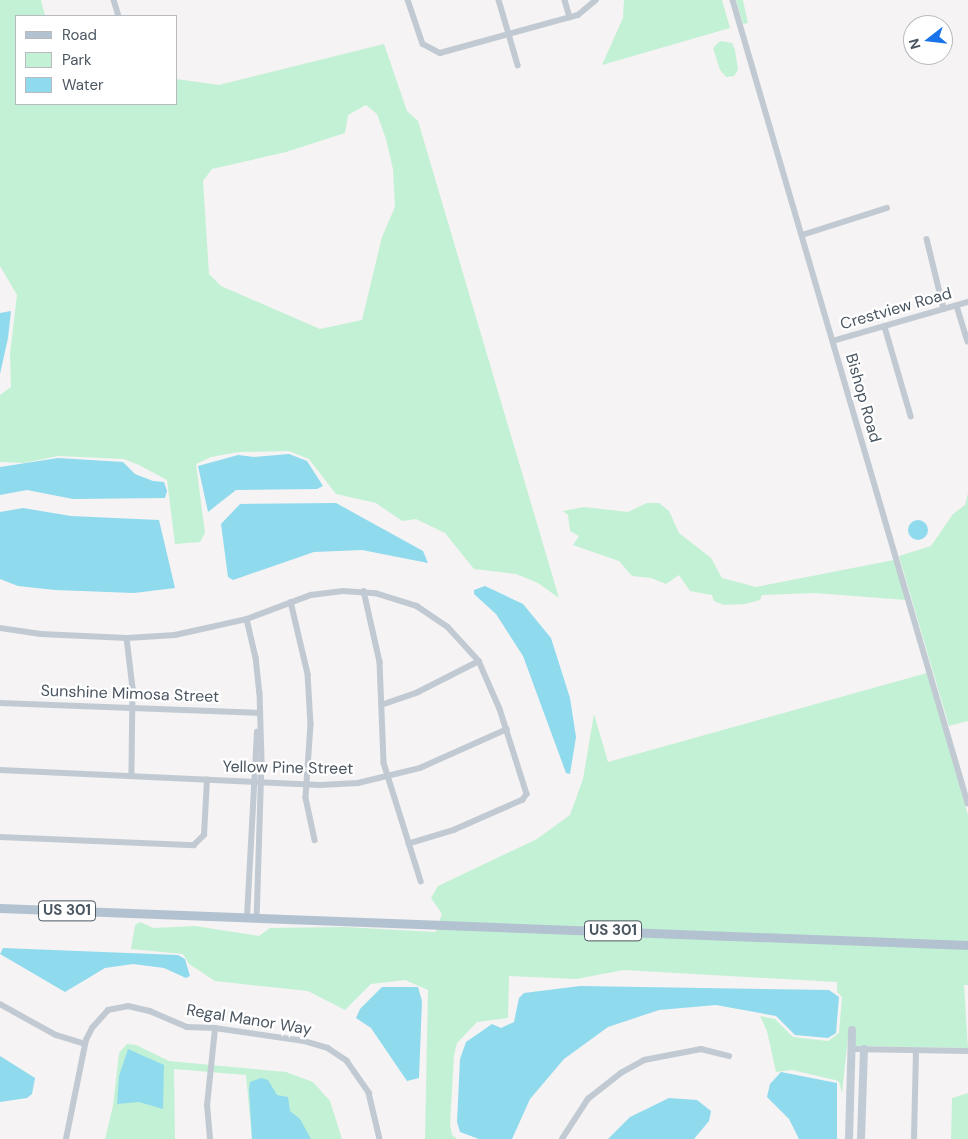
<!DOCTYPE html>
<html>
<head>
<meta charset="utf-8">
<style>
	body { margin:0 }
	#map { position:relative; width:968px; height:1139px; overflow:hidden; background:#f5f3f3; font-family:"DM Sans",sans-serif }
	div>[style] { position:absolute }
	.green>* { inset:0; background:#c3f1d5 }
	.water>* { inset:0; background:#90daee }
	.round { border-radius:50% }
	.street>* { height:5.5px; margin:-2.75px; padding:0 2.75px; transform-origin:2.75px; border-radius:2.75px; background:#c1cad2 }
	.secondary>* { height:8px; margin:-4px; padding:0 4px; transform-origin:4px; border-radius:4px; background:#c1cbd6 }
	.primary>* { height:9px; margin:-4.5px; padding:0 4.5px; transform-origin:4.5px; border-radius:4.5px; background:#b3c2d1 }
	span { translate:-50% -50%; white-space:nowrap; text-align:center; line-height:1.15; -webkit-text-stroke:4.5px #fff; paint-order:stroke }
	.shield-label span { padding:1px 4px; background:#fff; border:1px solid; border-radius:4px; -webkit-text-stroke-width:0 }
	.shield-label { font-size:15px; color:#4a5661; font-weight:700 }
	.street-label { font-size:16px; color:#4a5661 }
	.legend { position:absolute; left:15px; top:15px; width:162px; height:90px; box-sizing:border-box; background:#fff; border:1px solid #b7bbc0; margin:0; padding:6px 9px; list-style:none; font-size:15px; color:#4a5661 }
	.legend li { display:flex; align-items:center; gap:10px; height:25px }
	.legend b { width:25px; border:1px solid #b7bbc0 }
	.north { position:absolute; left:903px; top:15px; width:50px; height:50px; box-sizing:border-box; background:#fff; border:1px solid #b7bbc0; border-radius:50%; rotate:254deg; font-size:14px; font-weight:700; line-height:20px; text-align:center; color:#4a5661 }
	.north::after { content:''; display:block; margin:auto; width:18px; height:22px; background:#1a73e8; clip-path:polygon(50% 0,100% 100%,50% 72%,0 100%) }
</style>
</head>
<body>
<div id="map">
	<div class="green">
		<i style="clip-path:polygon(evenodd,0 0,41px 0,45px 16px,16px 16px,16px 104px,176px 104px,176px 79px,219px 85px,384px 44px,407px 111px,418px 121px,559px 598px,538px 583px,516px 574px,474px 569px,445px 533px,416px 519px,402px 521px,376px 503px,336px 494px,309px 459px,289px 451px,238px 452px,211px 457px,196px 464px,205px 533px,200px 542px,175px 544px,167px 480px,139px 465px,124px 459px,58px 456px,24px 463px,0 462px,0 395px,11px 387px,10px 354px,17px 295px,0 266px,0 0,366px 105px,377px 114px,386px 139px,393px 169px,395px 207px,382px 237px,362px 320px,320px 329px,221px 286px,209px 274px,203px 181px,212px 169px,286px 152px,345px 133px,348px 115px,366px 105px)"></i>
		<i style="clip-path:polygon(624px 0,722px 0,730px 28px,602px 65px,623px 18px)"></i>
		<i style="clip-path:polygon(736px 0,743px 0,748px 23px,743px 24px)"></i>
		<i style="clip-path:polygon(720px 41px,732px 43px,735px 50px,738px 70px,734px 76px,726px 77px,720px 70px,713px 48px)"></i>
		<i style="clip-path:polygon(968px 493px,968px 721px,949px 726px,899px 556px,931px 546px,953px 514px,965px 505px)"></i>
		<i style="clip-path:polygon(647px 503px,659px 503px,669px 511px,679px 533px,711px 558px,722px 578px,756px 587px,894px 560px,906px 600px,815px 593px,762px 595px,760px 600px,745px 604px,724px 605px,714px 601px,712px 595px,690px 591px,679px 575px,666px 584px,651px 578px,632px 576px,619px 561px,573px 545px,579px 536px,570px 531px,568px 515px,563px 511px,584px 507px,628px 512px)"></i>
		<i style="clip-path:polygon(927px 673px,968px 815px,968px 942px,439px 922px,442px 914px,431px 898px,438px 886px,537px 839px,570px 815px,583px 779px,594px 714px,608px 762px)"></i>
		<i style="clip-path:polygon(140px 922px,153px 928px,195px 926px,259px 936px,270px 928px,344px 927px,436px 932px,437px 928px,968px 948px,968px 985px,964px 985px,968px 1048px,855px 1046px,855px 1028px,849px 1028px,842px 1093px,839px 1082px,835px 1080px,792px 1070px,776px 1072px,767px 1031px,760px 1016px,775px 1019px,793px 1037px,828px 1041px,839px 1033px,842px 997px,837px 992px,837px 982px,624px 970px,576px 979px,509px 976px,508px 1018px,477px 1022px,457px 1043px,454px 1055px,450px 1124px,452px 1135px,457px 1139px,425px 1139px,428px 990px,405px 980px,371px 984px,345px 1010px,308px 991px,215px 981px,189px 964px,183px 954px,131px 949px,135px 925px)"></i>
		<i style="clip-path:polygon(127px 1044px,136px 1045px,169px 1061px,286px 1072px,313px 1082px,330px 1101px,342px 1139px,252px 1139px,246px 1075px,174px 1069px,175px 1139px,105px 1139px,113px 1106px,119px 1053px)"></i>
		<i style="clip-path:polygon(968px 1093px,968px 1139px,951px 1139px,952px 1098px)"></i>
	</div>
	<div class="water">
		<i style="clip-path:polygon(11px 311px,8px 338px,0 374px,0 313px)"></i>
		<i style="clip-path:polygon(289px 454px,307px 461px,323px 486px,317px 489px,236px 490px,208px 512px,198px 466px,238px 455px,254px 457px)"></i>
		<i style="clip-path:polygon(58px 458px,123px 462px,135px 474px,153px 481px,164px 482px,167px 491px,165px 498px,73px 499px,27px 490px,0 495px,0 467px)"></i>
		<i style="clip-path:polygon(336px 503px,423px 551px,428px 563px,362px 550px,314px 552px,233px 580px,228px 577px,221px 524px,240px 504px)"></i>
		<i style="clip-path:polygon(23px 508px,71px 516px,159px 520px,175px 588px,134px 593px,55px 590px,18px 586px,0 579px,0 512px)"></i>
		<i class="round" style="left:908px;top:520px;width:20px;height:20px"></i>
		<i style="clip-path:polygon(485px 586px,523px 604px,551px 638px,570px 698px,576px 737px,570px 774px,566px 773px,523px 656px,496px 614px,474px 594px,474px 590px)"></i>
		<i style="clip-path:polygon(3px 948px,178px 955px,185px 959px,190px 976px,186px 978px,164px 968px,133px 964px,105px 968px,65px 992px,0 954px)"></i>
		<i style="clip-path:polygon(580px 986px,829px 990px,839px 997px,836px 1033px,828px 1038px,795px 1035px,776px 1016px,716px 1005px,659px 1010px,608px 1027px,564px 1059px,530px 1099px,512px 1139px,479px 1139px,460px 1132px,457px 1122px,460px 1059px,466px 1042px,492px 1024px,501px 1028px,514px 1022px,519px 998px,524px 993px)"></i>
		<i style="clip-path:polygon(382px 987px,418px 987px,422px 1001px,419px 1078px,407px 1081px,371px 1028px,356px 1018px,360px 1009px)"></i>
		<i style="clip-path:polygon(128px 1049px,164px 1065px,163px 1109px,139px 1102px,117px 1104px,119px 1076px)"></i>
		<i style="clip-path:polygon(0 1056px,35px 1078px,32px 1094px,27px 1098px,0 1102px)"></i>
		<i style="clip-path:polygon(781px 1072px,837px 1083px,837px 1139px,799px 1139px,789px 1119px,767px 1097px,770px 1084px)"></i>
		<i style="clip-path:polygon(261px 1078px,268px 1080px,277px 1095px,288px 1097px,290px 1111px,300px 1119px,311px 1139px,252px 1139px,249px 1089px,250px 1082px)"></i>
		<i style="clip-path:polygon(669px 1098px,697px 1100px,711px 1111px,709px 1121px,694px 1139px,608px 1139px,630px 1117px)"></i>
	</div>
	<div class="street">
		<i style="left:114px;top:0;width:17px;rotate:73deg"></i>
		<i style="left:408px;top:0;width:46px;rotate:71.2deg"></i>
		<i style="left:423px;top:44px;width:19px;rotate:28deg"></i>
		<i style="left:440px;top:53px;width:143px;rotate:-15.4deg"></i>
		<i style="left:578px;top:15px;width:23px;rotate:-40deg"></i>
		<i style="left:499px;top:0;width:68px;rotate:73.7deg"></i>
		<i style="left:565px;top:0;width:18px;rotate:74deg"></i>
		<i style="left:733px;top:0;width:837px;rotate:73.69deg"></i>
		<i style="left:802px;top:235px;width:89px;rotate:-17.6deg"></i>
		<i style="left:927px;top:239px;width:72px;rotate:76.3deg"></i>
		<i style="left:957px;top:306px;width:37px;rotate:73deg"></i>
		<i style="left:885px;top:327px;width:93px;rotate:73.7deg"></i>
		<i style="left:833px;top:341px;width:141px;rotate:-16.1deg"></i>
		<i style="left:364px;top:591px;width:73px;rotate:77.3deg"></i>
		<i style="left:380px;top:662px;width:101px;rotate:87.7deg"></i>
		<i style="left:384px;top:763px;width:124px;rotate:72.6deg"></i>
		<i style="left:291px;top:602px;width:74px;rotate:76.7deg"></i>
		<i style="left:308px;top:674px;width:50px;rotate:86.6deg"></i>
		<i style="left:311px;top:724px;width:74px;rotate:93.9deg"></i>
		<i style="left:306px;top:798px;width:43px;rotate:77.9deg"></i>
		<i style="left:247px;top:619px;width:39px;rotate:77deg"></i>
		<i style="left:256px;top:657px;width:36px;rotate:84deg"></i>
		<i style="left:260px;top:693px;width:69px;rotate:88.3deg"></i>
		<i style="left:262px;top:762px;width:156px;rotate:91.8deg"></i>
		<i style="left:0;top:628px;width:41px;rotate:8.3deg"></i>
		<i style="left:41px;top:634px;width:86px;rotate:2.7deg"></i>
		<i style="left:127px;top:638px;width:48px;rotate:-3.6deg"></i>
		<i style="left:175px;top:635px;width:74px;rotate:-12.5deg"></i>
		<i style="left:247px;top:619px;width:68px;rotate:-20.6deg"></i>
		<i style="left:311px;top:595px;width:32px;rotate:-7deg"></i>
		<i style="left:343px;top:591px;width:32px;rotate:4deg"></i>
		<i style="left:375px;top:593px;width:44px;rotate:17.2deg"></i>
		<i style="left:417px;top:606px;width:37px;rotate:34deg"></i>
		<i style="left:448px;top:627px;width:46px;rotate:47.6deg"></i>
		<i style="left:479px;top:661px;width:52px;rotate:66.4deg"></i>
		<i style="left:500px;top:709px;width:89px;rotate:72.4deg"></i>
		<i style="left:527px;top:794px;width:7px;rotate:124deg"></i>
		<i style="left:523px;top:800px;width:74px;rotate:156.2deg"></i>
		<i style="left:455px;top:830px;width:48px;rotate:163.1deg"></i>
		<i style="left:127px;top:638px;width:50px;rotate:83.2deg"></i>
		<i style="left:133px;top:688px;width:86px;rotate:90.7deg"></i>
		<i style="left:0;top:703px;width:260px;rotate:2.2deg"></i>
		<i style="left:384px;top:704px;width:36px;rotate:-19deg"></i>
		<i style="left:418px;top:692px;width:68px;rotate:-26.9deg"></i>
		<i style="left:0;top:770px;width:320px;rotate:2.7deg"></i>
		<i style="left:320px;top:785px;width:38px;rotate:-3deg"></i>
		<i style="left:358px;top:783px;width:64px;rotate:-13.6deg"></i>
		<i style="left:420px;top:768px;width:95px;rotate:-24.1deg"></i>
		<i style="left:0;top:837px;width:194px;rotate:2.4deg"></i>
		<i style="left:194px;top:845px;width:14px;rotate:-45deg"></i>
		<i style="left:204px;top:835px;width:55px;rotate:-86.9deg"></i>
		<i style="left:247px;top:917px;width:185px;rotate:-86.9deg"></i>
		<i style="left:0;top:1004px;width:64px;rotate:29deg"></i>
		<i style="left:56px;top:1035px;width:30px;rotate:17deg"></i>
		<i style="left:851px;top:1049px;width:117px;rotate:1deg"></i>
		<i style="left:66px;top:1139px;width:101px;rotate:-78.6deg"></i>
		<i style="left:86px;top:1040px;width:13px;rotate:-63deg"></i>
		<i style="left:92px;top:1028px;width:24px;rotate:-48deg"></i>
		<i style="left:108px;top:1010px;width:20px;rotate:-11deg"></i>
		<i style="left:128px;top:1006px;width:23px;rotate:13deg"></i>
		<i style="left:150px;top:1011px;width:40px;rotate:23.4deg"></i>
		<i style="left:187px;top:1027px;width:28px;rotate:2deg"></i>
		<i style="left:215px;top:1028px;width:90px;rotate:8.3deg"></i>
		<i style="left:304px;top:1041px;width:25px;rotate:16deg"></i>
		<i style="left:328px;top:1048px;width:23px;rotate:34deg"></i>
		<i style="left:347px;top:1061px;width:39px;rotate:55deg"></i>
		<i style="left:369px;top:1093px;width:47px;rotate:76.6deg"></i>
		<i style="left:210px;top:1139px;width:33px;rotate:-95deg"></i>
		<i style="left:207px;top:1106px;width:78px;rotate:-84.1deg"></i>
		<i style="left:562px;top:1139px;width:48px;rotate:-57deg"></i>
		<i style="left:588px;top:1099px;width:42px;rotate:-38.2deg"></i>
		<i style="left:621px;top:1073px;width:26px;rotate:-29deg"></i>
		<i style="left:644px;top:1060px;width:58px;rotate:-10.9deg"></i>
		<i style="left:701px;top:1049px;width:29px;rotate:14deg"></i>
		<i style="left:914px;top:1139px;width:87px;rotate:-88.7deg"></i>
	</div>
	<div class="secondary">
		<i style="left:849px;top:1139px;width:109px;rotate:-88.4deg"></i>
		<i style="left:861px;top:1139px;width:90px;rotate:-88.1deg"></i>
	</div>
	<div class="primary">
		<i style="left:0;top:908px;width:969px;rotate:2.19deg"></i>
	</div>
	<div class="shield-label">
		<span style="left:67px;top:911px">US 301</span>
		<span style="left:613px;top:931px">US 301</span>
	</div>
	<div class="street-label">
		<span style="left:896px;top:309px;rotate:-16deg">Crestview Road</span>
		<span style="left:863px;top:398px;rotate:74deg">Bishop Road</span>
		<span style="left:130px;top:694px;rotate:2deg">Sunshine Mimosa Street</span>
		<span style="left:288px;top:768px;rotate:1deg">Yellow Pine Street</span>
		<span style="left:249px;top:1020px;rotate:9deg">Regal Manor Way</span>
	</div>
	<ul class="legend">
	<li><b style="height:6px;background:#b3c2d1"></b>Road</li>
	<li><b style="height:14px;background:#c3f1d5"></b>Park</li>
	<li><b style="height:14px;background:#90daee"></b>Water</li>
	</ul>
	<div class="north">N</div>
</div>
</body>
</html>
